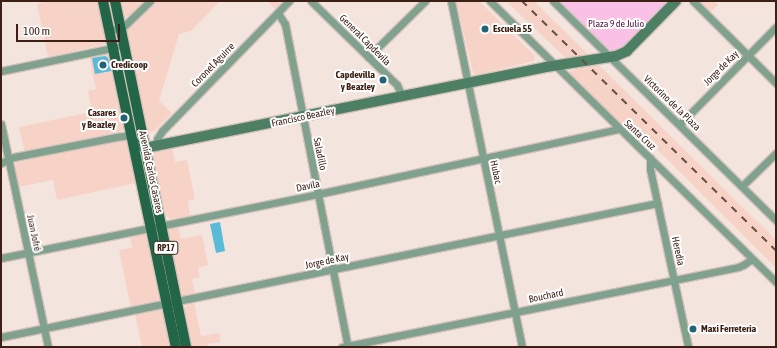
<!DOCTYPE html>
<html>
<head>
<meta charset="utf-8">
<style>
	body { margin:0 }
	#map { position:relative; width:777px; height:348px; overflow:hidden; background:#f4e4de; font-family:"Asap Condensed",sans-serif }
	div>[style] { position:absolute }
	.built>* { inset:0; background:#f7d3c7 }
	.green>* { inset:0; background:#f9c1e5 }
	.building>* { inset:0; background:#5abbd8 }
	.roads { filter:drop-shadow(1px 0 #d3c1ba) drop-shadow(-1px 0 #d3c1ba) drop-shadow(0 1px #d3c1ba) drop-shadow(0 -1px #d3c1ba) }
	.street>* { height:7px; margin:-3.5px; padding:0 3.5px; transform-origin:3.5px; border-radius:3.5px; background:#81a18f }
	.secondary>* { height:10px; margin:-5px; padding:0 5px; transform-origin:5px; border-radius:5px; background:#4d7f65 }
	.primary>* { height:10px; margin:-5px; padding:0 5px; transform-origin:5px; border-radius:5px; background:#236647 }
	.rail>* { height:2px; margin-top:-1px; transform-origin:0; background:repeating-linear-gradient(90deg,#684e45 0 7px,transparent 0 14px) }
	.dots>* { width:11px; height:11px; translate:-50% -50%; box-sizing:border-box; border:2px solid #fff; border-radius:50% }
	span { translate:-50% -50%; white-space:nowrap; text-align:center; line-height:1.15; -webkit-text-stroke:4px #fff; paint-order:stroke }
	.shield-label span { padding:1px 3px; background:#fff; border:1px solid; border-radius:3px; -webkit-text-stroke-width:0 }
	.shield-label { font-size:9px; color:#3d2015; font-weight:700 }
	.park-label { font-size:10px; color:#4f133f }
	.poi-label { font-size:10px; color:#3d2015; font-weight:700 }
	.left { translate:0 -50%; text-align:left }
	.right { translate:-100% -50%; text-align:right }
	.street-label { font-size:10px; color:#3d2015 }
	.frame { position:absolute; inset:0; border:2px solid #3d2015; pointer-events:none }
	.scale { position:absolute; left:16px; top:24px; width:104px; height:18px; box-sizing:border-box; border:2px solid #3d2015; border-top:0; padding-left:5px; font-size:12px; line-height:14px; white-space:nowrap; color:#3d2015; -webkit-text-stroke:3px #fff; paint-order:stroke }
</style>
</head>
<body>
<div id="map">
	<div class="built">
		<i style="clip-path:polygon(48px 1px,99px 1px,108px 41px,107px 44px,48px 57px,37px 4px)"></i>
		<i style="clip-path:polygon(117px 1px,144px 1px,129px 16px,125px 17px,123px 17px)"></i>
		<i style="clip-path:polygon(154px 1px,220px 1px,191px 31px,179px 34px,159px 101px,172px 113px,154px 131px,149px 133px,146px 132px,125px 30px)"></i>
		<i style="clip-path:polygon(267px 1px,283px 1px,275px 9px)"></i>
		<i style="clip-path:polygon(456px 1px,479px 1px,535px 56px,534px 61px,476px 75px,473px 72px)"></i>
		<i style="clip-path:polygon(506px 1px,534px 1px,776px 240px,776px 268px,644px 136px,630px 136px,566px 73px,577px 69px)"></i>
		<i style="clip-path:polygon(699px 1px,714px 1px,718px 5px,710px 12px)"></i>
		<i style="clip-path:polygon(103px 53px,110px 57px,125px 130px,25px 153px,19px 127px,92px 112px,88px 91px,96px 89px,89px 56px)"></i>
		<i style="clip-path:polygon(119px 138px,126px 141px,128px 144px,136px 183px,57px 200px,53px 180px,18px 187px,14px 168px,17px 162px)"></i>
		<i style="clip-path:polygon(172px 148px,175px 162px,187px 160px,195px 199px,188px 201px,190px 216px,171px 219px,163px 214px,151px 155px,156px 151px)"></i>
		<i style="clip-path:polygon(178px 227px,181px 239px,202px 235px,208px 265px,198px 268px,200px 277px,192px 279px,195px 294px,184px 297px,179px 293px,168px 235px,171px 228px)"></i>
		<i style="clip-path:polygon(145px 233px,149px 235px,161px 295px,156px 303px,131px 308px,119px 250px,132px 248px,130px 236px)"></i>
		<i style="clip-path:polygon(194px 303px,201px 336px,219px 333px,221px 342px,207px 344px,208px 347px,190px 347px,182px 310px,187px 305px)"></i>
		<i style="clip-path:polygon(159px 308px,164px 313px,171px 347px,142px 347px,135px 314px)"></i>
	</div>
	<div class="green">
		<i style="clip-path:polygon(561px 1px,671px 1px,623px 49px,614px 52px,610px 50px,564px 6px)"></i>
	</div>
	<div class="building">
		<i style="clip-path:polygon(105px 56px,108px 58px,111px 71px,95px 74px,92px 58px)"></i>
		<i style="clip-path:polygon(220px 222px,225px 251px,216px 253px,210px 224px)"></i>
	</div>
	<div class="roads">
		<div class="street">
			<i style="left:311px;top:1px;width:120px;rotate:44.3deg"></i>
			<i style="left:397px;top:85px;width:12px;rotate:66deg"></i>
			<i style="left:451px;top:1px;width:353px;rotate:78.4deg"></i>
			<i style="left:490px;top:1px;width:401px;rotate:44.5deg"></i>
			<i style="left:553px;top:1px;width:313px;rotate:44.5deg"></i>
			<i style="left:693px;top:1px;width:117px;rotate:44.7deg"></i>
			<i style="left:278px;top:13px;width:13px;rotate:58deg"></i>
			<i style="left:285px;top:24px;width:329px;rotate:79deg"></i>
			<i style="left:110px;top:30px;width:12px;rotate:-9deg"></i>
			<i style="left:122px;top:28px;width:39px;rotate:-44deg"></i>
			<i style="left:368px;top:57px;width:80px;rotate:-44.5deg"></i>
			<i style="left:1px;top:71px;width:118px;rotate:-11.7deg"></i>
			<i style="left:1px;top:124px;width:228px;rotate:78.1deg"></i>
			<i style="left:680px;top:124px;width:136px;rotate:-45.3deg"></i>
			<i style="left:157px;top:146px;width:7px;rotate:-90deg"></i>
			<i style="left:157px;top:139px;width:9px;rotate:-58deg"></i>
			<i style="left:162px;top:131px;width:182px;rotate:-45.7deg"></i>
			<i style="left:650px;top:158px;width:11px;rotate:90deg"></i>
			<i style="left:650px;top:169px;width:182px;rotate:77.9deg"></i>
			<i style="left:1px;top:163px;width:14px;rotate:-25deg"></i>
			<i style="left:14px;top:157px;width:104px;rotate:-11.1deg"></i>
			<i style="left:116px;top:137px;width:15px;rotate:-8deg"></i>
			<i style="left:742px;top:186px;width:47px;rotate:-44.1deg"></i>
			<i style="left:1px;top:258px;width:323px;rotate:-11.4deg"></i>
			<i style="left:318px;top:194px;width:308px;rotate:-12.2deg"></i>
			<i style="left:1px;top:337px;width:670px;rotate:-11.54deg"></i>
			<i style="left:342px;top:347px;width:404px;rotate:-11.4deg"></i>
			<i style="left:738px;top:267px;width:5px;rotate:-22deg"></i>
			<i style="left:743px;top:265px;width:11px;rotate:-34deg"></i>
		</div>
		<div class="secondary">
			<i style="left:139px;top:143px;width:8px;rotate:40deg"></i>
			<i style="left:145px;top:148px;width:409px;rotate:-11.4deg"></i>
			<i style="left:546px;top:67px;width:71px;rotate:-8.9deg"></i>
			<i style="left:616px;top:56px;width:12px;rotate:-24deg"></i>
			<i style="left:627px;top:51px;width:70px;rotate:-45.6deg"></i>
		</div>
		<div class="primary">
			<i style="left:103px;top:1px;width:354px;rotate:78.1deg"></i>
			<i style="left:115px;top:1px;width:353px;rotate:78.4deg"></i>
		</div>
	</div>
	<div class="rail">
		<i style="left:522px;top:1px;width:356px;rotate:44.5deg"></i>
	</div>
	<div class="dots">
		<i style="left:485px;top:29px;background:#216477"></i>
		<i style="left:103px;top:65px;background:#216477"></i>
		<i style="left:383px;top:80px;background:#216477"></i>
		<i style="left:124px;top:118px;background:#216477"></i>
		<i style="left:693px;top:329px;background:#216477"></i>
	</div>
	<div class="shield-label">
		<span style="left:166px;top:248px">RP17</span>
	</div>
	<div class="park-label">
		<span style="left:616px;top:24px">Plaza 9 de Julio</span>
	</div>
	<div class="poi-label">
		<span class="left" style="left:493px;top:29px">Escuela 55</span>
		<span class="left" style="left:111px;top:65px">Credicoop</span>
		<span class="right" style="left:375px;top:80px">Capdevilla<br>y Beazley</span>
		<span class="right" style="left:116px;top:118px">Casares<br>y Beazley</span>
		<span class="left" style="left:701px;top:329px">Maxi Ferreteria</span>
	</div>
	<div class="street-label">
		<span style="left:365px;top:40px;rotate:45deg">General Capdevila</span>
		<span style="left:213px;top:65px;rotate:-46deg">Coronel Aguirre</span>
		<span style="left:721px;top:68px;rotate:-45deg">Jorge de Kay</span>
		<span style="left:672px;top:103px;rotate:44deg">Victorino de la Plaza</span>
		<span style="left:303px;top:117px;rotate:-12deg">Francisco Beazley</span>
		<span style="left:640px;top:135px;rotate:43deg">Santa Cruz</span>
		<span style="left:320px;top:154px;rotate:78deg">Saladillo</span>
		<span style="left:151px;top:172px;rotate:78deg">Avenida Carlos Casares</span>
		<span style="left:496px;top:172px;rotate:78deg">Hubac</span>
		<span style="left:308px;top:186px;rotate:-12deg">Davila</span>
		<span style="left:34px;top:233px;rotate:78deg">Juan Jofré</span>
		<span style="left:678px;top:251px;rotate:78deg">Heredia</span>
		<span style="left:327px;top:261px;rotate:-12deg">Jorge de Kay</span>
		<span style="left:546px;top:296px;rotate:-12deg">Bouchard</span>
	</div>
	<div class="frame"></div>
	<div class="scale">100 m</div>
</div>
</body>
</html>
